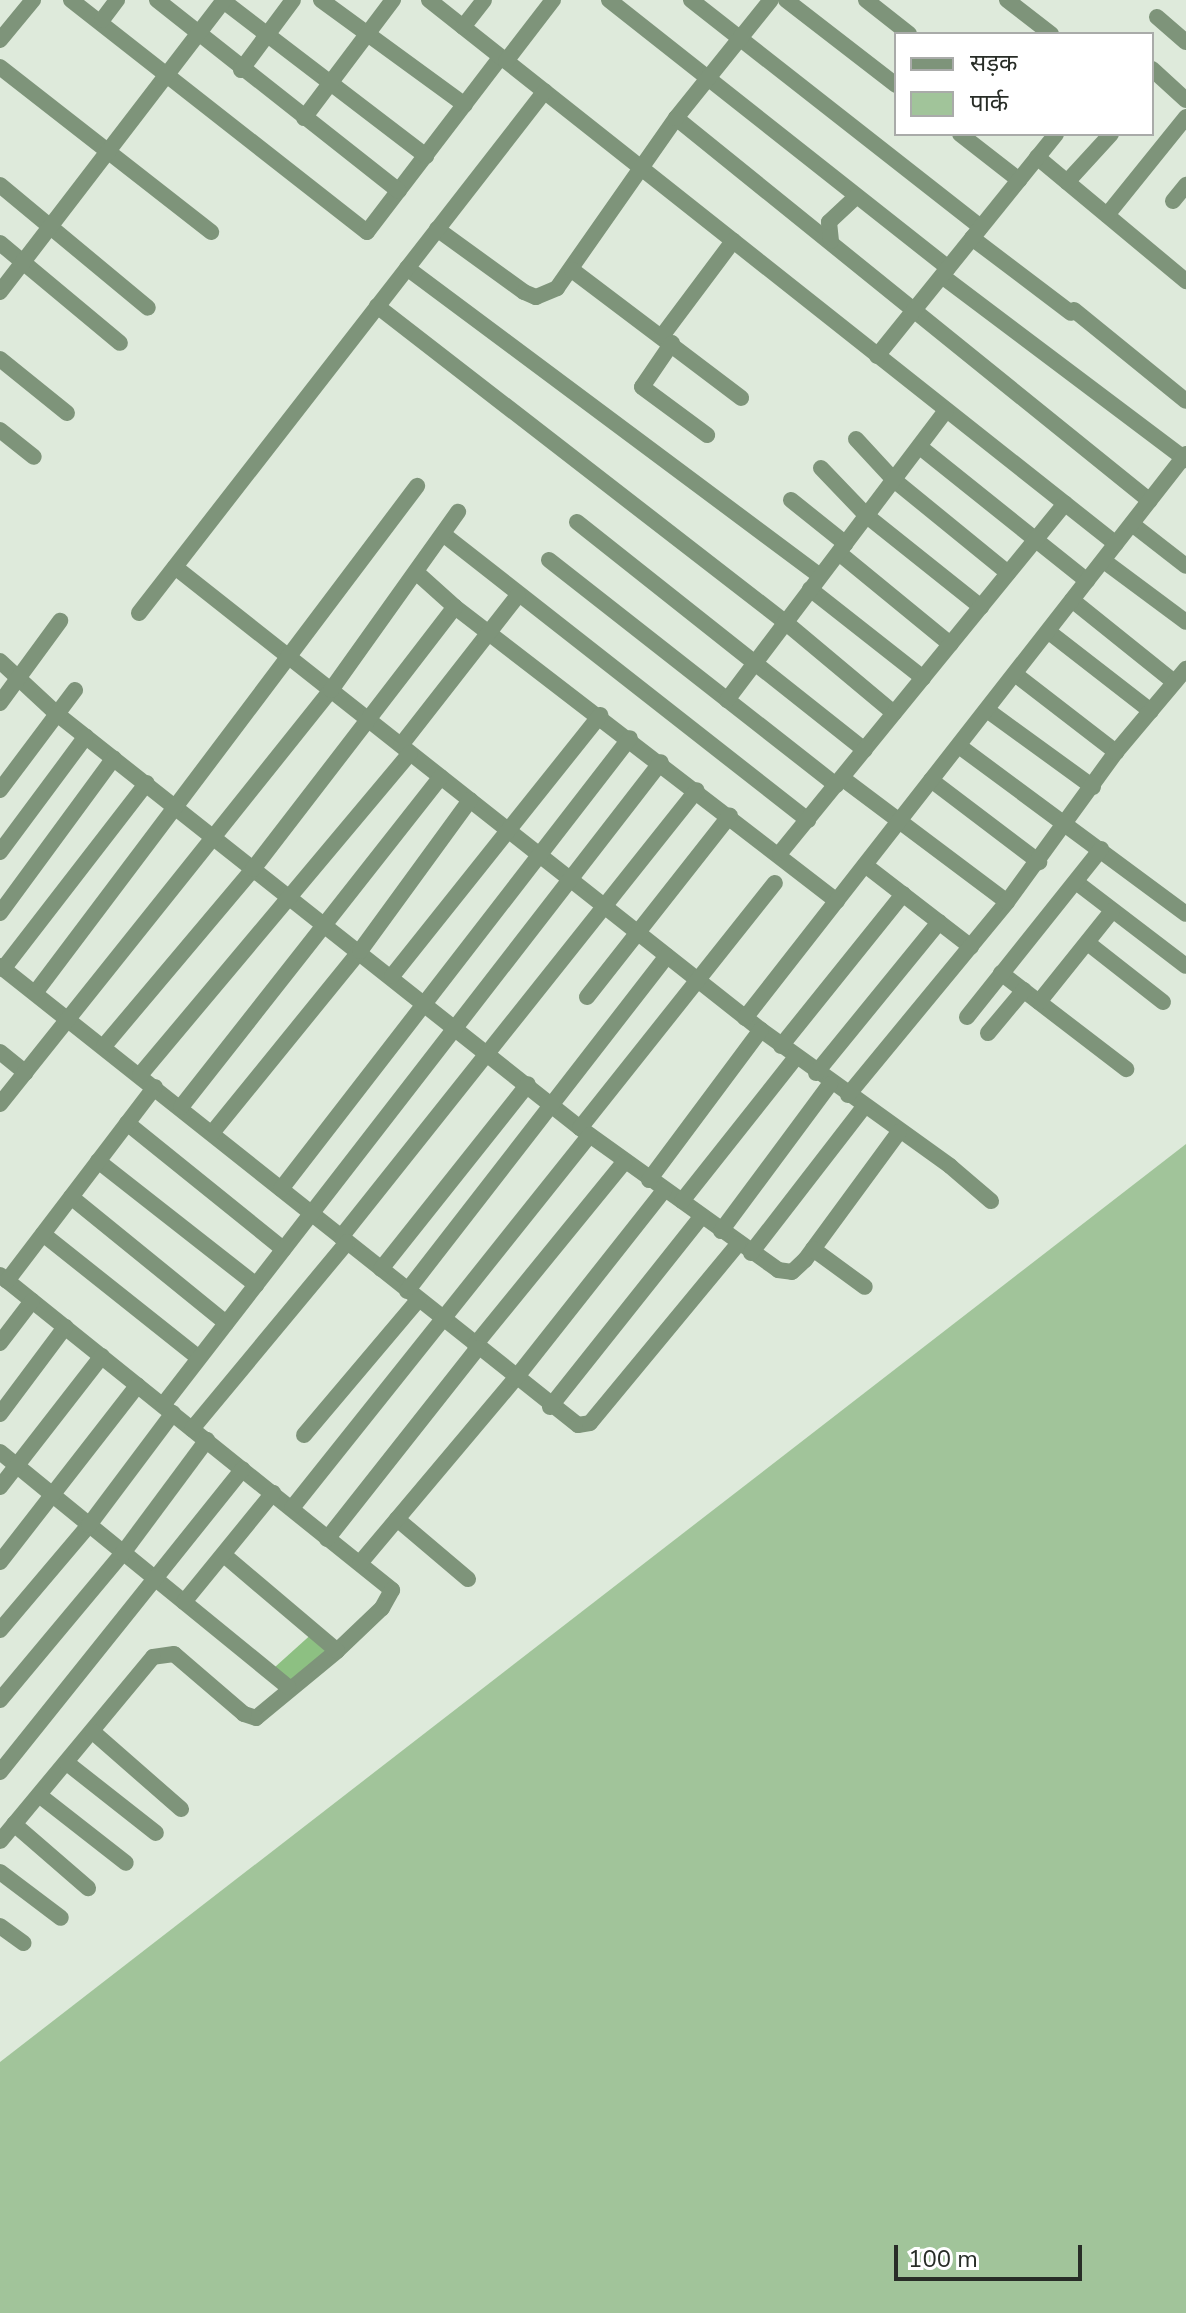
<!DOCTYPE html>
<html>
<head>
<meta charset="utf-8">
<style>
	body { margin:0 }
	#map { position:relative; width:1186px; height:2313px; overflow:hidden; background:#deeadb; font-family:"Nunito Sans","Noto Sans Devanagari",sans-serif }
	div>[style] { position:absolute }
	.green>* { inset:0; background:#a1c49a }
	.water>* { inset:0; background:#8dc082 }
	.minor>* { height:16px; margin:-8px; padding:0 8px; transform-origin:8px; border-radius:8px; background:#7e947a }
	span { translate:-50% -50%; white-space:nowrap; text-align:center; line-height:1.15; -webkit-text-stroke:6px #fff; paint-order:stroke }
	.legend { position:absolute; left:894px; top:32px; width:260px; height:104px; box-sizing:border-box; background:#fff; border:2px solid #a9aba9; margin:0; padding:10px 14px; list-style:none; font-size:24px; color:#282d27 }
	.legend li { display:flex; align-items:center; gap:16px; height:40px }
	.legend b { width:40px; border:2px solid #a9aba9 }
	.scale { position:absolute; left:894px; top:2245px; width:188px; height:36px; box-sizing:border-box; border:4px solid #282d27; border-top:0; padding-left:10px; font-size:24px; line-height:28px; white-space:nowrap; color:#282d27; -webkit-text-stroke:6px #fff; paint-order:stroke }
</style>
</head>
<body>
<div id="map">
	<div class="green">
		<i style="clip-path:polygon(1186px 1144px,1186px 2313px,0 2313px,0 2062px)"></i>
	</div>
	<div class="water">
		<i style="clip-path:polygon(315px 1631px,336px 1657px,292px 1687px,275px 1667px)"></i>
	</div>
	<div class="minor">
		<i style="left:71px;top:0;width:376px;rotate:38.1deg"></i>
		<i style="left:367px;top:232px;width:220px;rotate:-52.6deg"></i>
		<i style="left:157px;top:0;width:308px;rotate:38.3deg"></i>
		<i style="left:222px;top:0;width:257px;rotate:37.4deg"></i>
		<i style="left:321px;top:0;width:178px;rotate:36.1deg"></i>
		<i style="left:429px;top:0;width:876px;rotate:38.37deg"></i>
		<i style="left:609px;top:0;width:432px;rotate:38.3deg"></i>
		<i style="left:691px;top:0;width:368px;rotate:38.1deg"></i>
		<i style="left:786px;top:0;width:139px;rotate:37.7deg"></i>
		<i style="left:866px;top:0;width:55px;rotate:38.3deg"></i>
		<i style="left:1007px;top:0;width:56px;rotate:37.7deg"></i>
		<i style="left:1157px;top:17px;width:38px;rotate:41deg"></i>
		<i style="left:102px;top:20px;width:25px;rotate:-53deg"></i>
		<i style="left:463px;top:27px;width:34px;rotate:-52deg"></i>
		<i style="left:0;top:40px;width:52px;rotate:-50.5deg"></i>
		<i style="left:506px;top:61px;width:77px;rotate:-52.4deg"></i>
		<i style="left:0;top:67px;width:268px;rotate:38deg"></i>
		<i style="left:1152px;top:69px;width:46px;rotate:42.4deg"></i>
		<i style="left:241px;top:70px;width:87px;rotate:-53.4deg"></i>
		<i style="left:304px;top:118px;width:148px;rotate:-53deg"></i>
		<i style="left:676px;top:118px;width:609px;rotate:38.94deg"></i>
		<i style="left:960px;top:134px;width:75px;rotate:37.9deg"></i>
		<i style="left:1037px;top:157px;width:194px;rotate:39.8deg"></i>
		<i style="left:1067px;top:182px;width:65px;rotate:-47.5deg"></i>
		<i style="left:0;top:185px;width:192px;rotate:39.7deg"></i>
		<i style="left:1173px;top:201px;width:21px;rotate:-51deg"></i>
		<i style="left:1107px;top:215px;width:126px;rotate:-51.1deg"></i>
		<i style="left:437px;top:229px;width:107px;rotate:35.9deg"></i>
		<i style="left:524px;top:292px;width:13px;rotate:23deg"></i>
		<i style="left:536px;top:297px;width:23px;rotate:-23deg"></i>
		<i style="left:557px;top:288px;width:208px;rotate:-55deg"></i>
		<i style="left:676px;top:118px;width:151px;rotate:-51.2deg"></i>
		<i style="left:972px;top:238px;width:124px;rotate:37.1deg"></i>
		<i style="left:831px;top:241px;width:19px;rotate:-96deg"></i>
		<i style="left:829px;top:222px;width:37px;rotate:-43deg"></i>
		<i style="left:0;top:243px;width:156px;rotate:39.8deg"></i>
		<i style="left:407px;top:268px;width:515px;rotate:36.71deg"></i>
		<i style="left:572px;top:270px;width:212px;rotate:37.1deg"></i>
		<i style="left:942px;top:276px;width:306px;rotate:37deg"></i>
		<i style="left:0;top:292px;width:368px;rotate:-52.5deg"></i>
		<i style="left:377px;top:306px;width:516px;rotate:37.76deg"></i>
		<i style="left:785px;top:622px;width:142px;rotate:39.9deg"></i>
		<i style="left:1074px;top:310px;width:144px;rotate:39.1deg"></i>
		<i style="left:662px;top:336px;width:119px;rotate:-53.2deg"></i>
		<i style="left:672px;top:343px;width:53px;rotate:124.3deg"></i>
		<i style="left:642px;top:387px;width:81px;rotate:36.4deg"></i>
		<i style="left:877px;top:356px;width:285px;rotate:-51.1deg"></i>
		<i style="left:0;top:359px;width:86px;rotate:38.9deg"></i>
		<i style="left:0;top:430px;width:43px;rotate:38.5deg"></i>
		<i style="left:856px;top:439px;width:56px;rotate:47.2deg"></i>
		<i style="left:894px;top:480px;width:147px;rotate:39.2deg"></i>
		<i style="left:920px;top:447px;width:214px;rotate:38.7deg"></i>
		<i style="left:821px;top:468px;width:66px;rotate:46.2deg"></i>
		<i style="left:867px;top:516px;width:146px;rotate:38.6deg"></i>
		<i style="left:791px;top:500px;width:70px;rotate:38.7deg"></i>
		<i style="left:577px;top:522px;width:367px;rotate:38.4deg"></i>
		<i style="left:1132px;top:524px;width:68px;rotate:37.9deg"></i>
		<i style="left:443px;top:534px;width:464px;rotate:38.1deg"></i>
		<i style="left:839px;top:553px;width:144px;rotate:39.3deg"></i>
		<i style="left:549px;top:560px;width:365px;rotate:38.1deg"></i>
		<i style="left:1104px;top:561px;width:102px;rotate:36.6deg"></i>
		<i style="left:175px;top:567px;width:747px;rotate:38.31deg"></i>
		<i style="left:761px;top:1030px;width:233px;rotate:35.7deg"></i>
		<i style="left:950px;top:1166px;width:54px;rotate:40.5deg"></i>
		<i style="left:416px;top:572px;width:52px;rotate:41.9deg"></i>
		<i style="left:455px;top:607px;width:482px;rotate:37.6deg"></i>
		<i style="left:810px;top:589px;width:144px;rotate:38.2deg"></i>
		<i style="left:1072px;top:600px;width:131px;rotate:38.8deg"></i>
		<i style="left:139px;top:613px;width:661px;rotate:-52.13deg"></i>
		<i style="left:1049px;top:632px;width:129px;rotate:37.8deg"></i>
		<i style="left:0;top:661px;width:78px;rotate:42.9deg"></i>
		<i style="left:57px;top:714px;width:667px;rotate:38.36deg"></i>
		<i style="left:580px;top:1128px;width:244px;rotate:35.6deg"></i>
		<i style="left:778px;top:1270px;width:14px;rotate:8deg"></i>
		<i style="left:792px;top:1272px;width:18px;rotate:-43deg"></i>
		<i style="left:805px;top:1260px;width:159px;rotate:-53.7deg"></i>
		<i style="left:1015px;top:674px;width:128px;rotate:37.7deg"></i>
		<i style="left:727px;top:700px;width:363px;rotate:-52.9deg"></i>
		<i style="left:0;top:703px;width:102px;rotate:-53.8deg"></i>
		<i style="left:987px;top:710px;width:131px;rotate:36deg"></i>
		<i style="left:401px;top:745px;width:190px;rotate:-52deg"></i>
		<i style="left:959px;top:746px;width:282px;rotate:36.5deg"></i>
		<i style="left:842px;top:778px;width:206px;rotate:36.9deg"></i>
		<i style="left:931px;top:780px;width:136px;rotate:37.2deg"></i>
		<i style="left:0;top:790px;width:125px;rotate:-53.1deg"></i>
		<i style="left:0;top:852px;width:144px;rotate:-53.4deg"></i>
		<i style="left:780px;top:853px;width:451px;rotate:-50.8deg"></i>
		<i style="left:865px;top:865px;width:134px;rotate:37.7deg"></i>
		<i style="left:1076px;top:882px;width:138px;rotate:37.4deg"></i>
		<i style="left:0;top:913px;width:192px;rotate:-53.7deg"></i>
		<i style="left:1089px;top:944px;width:94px;rotate:38.1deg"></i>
		<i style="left:0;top:966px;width:738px;rotate:38.45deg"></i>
		<i style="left:578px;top:1425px;width:12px;rotate:-9deg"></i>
		<i style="left:590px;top:1423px;width:232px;rotate:-50.4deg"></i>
		<i style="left:3px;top:969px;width:235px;rotate:-52.3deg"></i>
		<i style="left:1001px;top:973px;width:158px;rotate:37.5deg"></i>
		<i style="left:392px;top:976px;width:334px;rotate:-51.4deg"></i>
		<i style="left:35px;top:993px;width:635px;rotate:-53deg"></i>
		<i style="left:587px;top:997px;width:231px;rotate:-51.8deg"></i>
		<i style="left:1039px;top:1002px;width:117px;rotate:-51.3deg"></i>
		<i style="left:967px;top:1017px;width:215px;rotate:-51.4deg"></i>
		<i style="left:745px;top:1018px;width:716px;rotate:-51.98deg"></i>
		<i style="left:988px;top:1033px;width:56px;rotate:-50.1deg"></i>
		<i style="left:104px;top:1046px;width:231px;rotate:-49.9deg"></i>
		<i style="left:253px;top:869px;width:331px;rotate:-52.4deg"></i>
		<i style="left:781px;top:1046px;width:195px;rotate:-51.2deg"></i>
		<i style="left:0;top:1052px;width:33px;rotate:39deg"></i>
		<i style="left:816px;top:1073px;width:195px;rotate:-50.8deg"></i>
		<i style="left:140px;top:1075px;width:420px;rotate:-50deg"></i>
		<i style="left:848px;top:1095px;width:250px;rotate:-50.5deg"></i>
		<i style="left:1007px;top:902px;width:185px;rotate:-54deg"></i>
		<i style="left:1116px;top:752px;width:109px;rotate:-49.9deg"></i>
		<i style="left:0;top:1104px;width:530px;rotate:-51.36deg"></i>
		<i style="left:331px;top:690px;width:219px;rotate:-54.5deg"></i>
		<i style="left:181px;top:1107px;width:420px;rotate:-51.8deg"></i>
		<i style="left:127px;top:1123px;width:201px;rotate:38.9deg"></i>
		<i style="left:580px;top:1128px;width:313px;rotate:-51.5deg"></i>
		<i style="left:212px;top:1133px;width:235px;rotate:-50.9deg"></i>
		<i style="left:360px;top:951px;width:187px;rotate:-53.9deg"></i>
		<i style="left:98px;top:1161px;width:201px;rotate:38.1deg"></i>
		<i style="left:649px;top:1180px;width:187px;rotate:-53.3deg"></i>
		<i style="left:281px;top:1189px;width:570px;rotate:-52.27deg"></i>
		<i style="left:71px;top:1197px;width:200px;rotate:39.1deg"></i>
		<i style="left:682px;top:1201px;width:184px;rotate:-51.6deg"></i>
		<i style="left:721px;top:1231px;width:183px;rotate:-53.4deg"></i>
		<i style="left:43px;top:1234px;width:199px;rotate:38.5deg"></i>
		<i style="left:341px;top:1237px;width:571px;rotate:-51.47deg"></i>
		<i style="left:813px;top:1249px;width:64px;rotate:36.2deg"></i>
		<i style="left:751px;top:1253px;width:185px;rotate:-52.3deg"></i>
		<i style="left:381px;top:1269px;width:236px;rotate:-51.5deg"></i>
		<i style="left:0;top:1275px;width:503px;rotate:38.78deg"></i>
		<i style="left:392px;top:1590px;width:21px;rotate:119deg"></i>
		<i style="left:382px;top:1608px;width:62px;rotate:136.3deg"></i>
		<i style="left:337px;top:1651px;width:105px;rotate:140.4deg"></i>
		<i style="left:256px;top:1718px;width:13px;rotate:-162deg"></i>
		<i style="left:244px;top:1714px;width:92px;rotate:-139.4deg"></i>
		<i style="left:174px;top:1654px;width:21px;rotate:172deg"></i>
		<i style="left:153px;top:1657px;width:239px;rotate:129.7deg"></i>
		<i style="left:7px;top:1281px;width:244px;rotate:-52.7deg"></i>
		<i style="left:407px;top:1291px;width:424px;rotate:-52.2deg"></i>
		<i style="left:0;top:1343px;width:53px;rotate:-52.7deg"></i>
		<i style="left:475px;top:1345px;width:236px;rotate:-50.8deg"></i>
		<i style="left:163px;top:1405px;width:813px;rotate:-52.24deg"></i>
		<i style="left:550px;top:1407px;width:244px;rotate:-51.5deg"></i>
		<i style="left:0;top:1414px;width:109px;rotate:-53.2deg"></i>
		<i style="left:192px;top:1429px;width:243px;rotate:-50.3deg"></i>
		<i style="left:304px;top:1435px;width:177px;rotate:-49.8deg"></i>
		<i style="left:0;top:1452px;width:372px;rotate:39.2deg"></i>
		<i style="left:0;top:1487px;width:166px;rotate:-52.1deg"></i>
		<i style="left:292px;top:1508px;width:477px;rotate:-51.4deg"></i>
		<i style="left:397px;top:1519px;width:93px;rotate:40.2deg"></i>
		<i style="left:327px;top:1539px;width:243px;rotate:-51.7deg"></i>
		<i style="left:224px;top:1555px;width:148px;rotate:40.3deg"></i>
		<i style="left:0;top:1562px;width:224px;rotate:-52.1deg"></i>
		<i style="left:360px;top:1563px;width:241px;rotate:-49.9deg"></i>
		<i style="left:515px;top:1379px;width:241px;rotate:-51.7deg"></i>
		<i style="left:184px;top:1602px;width:141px;rotate:-50.8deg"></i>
		<i style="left:0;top:1630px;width:138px;rotate:-49.7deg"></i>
		<i style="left:89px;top:1525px;width:140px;rotate:-53.1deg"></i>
		<i style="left:0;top:1700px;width:192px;rotate:-50.1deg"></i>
		<i style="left:123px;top:1553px;width:141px;rotate:-53.4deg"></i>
		<i style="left:93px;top:1732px;width:117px;rotate:41.2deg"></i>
		<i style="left:67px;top:1763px;width:113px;rotate:38.2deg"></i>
		<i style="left:0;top:1772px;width:388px;rotate:-51.3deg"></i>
		<i style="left:39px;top:1795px;width:110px;rotate:38deg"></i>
		<i style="left:14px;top:1824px;width:98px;rotate:40.9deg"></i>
		<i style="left:0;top:1872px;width:76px;rotate:37deg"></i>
		<i style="left:0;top:1926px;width:29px;rotate:36deg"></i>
	</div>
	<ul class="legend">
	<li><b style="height:10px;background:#7e947a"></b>सड़क</li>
	<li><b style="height:22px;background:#a1c49a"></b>पार्क</li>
	</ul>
	<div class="scale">100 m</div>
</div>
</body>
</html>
